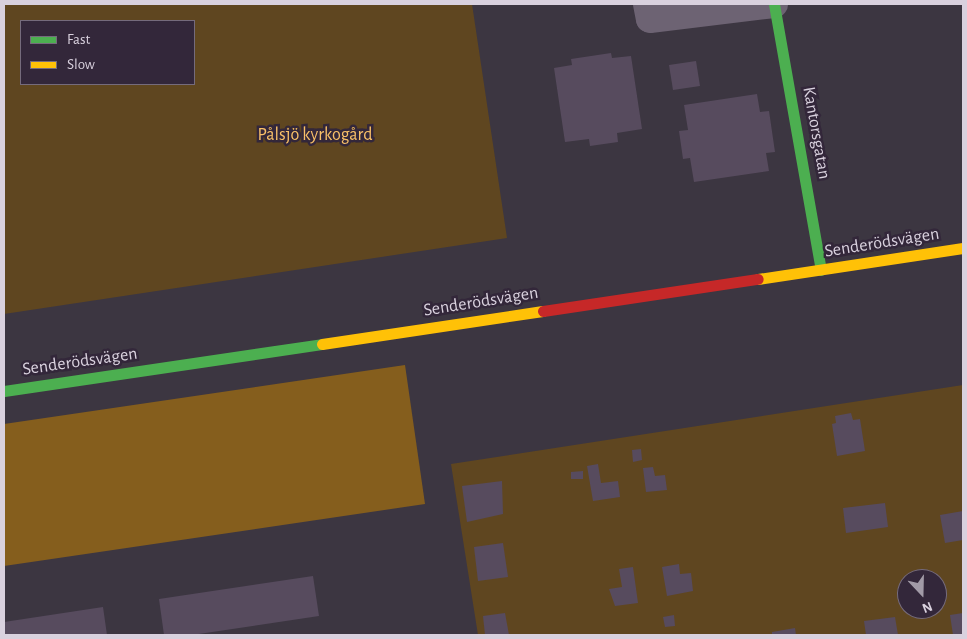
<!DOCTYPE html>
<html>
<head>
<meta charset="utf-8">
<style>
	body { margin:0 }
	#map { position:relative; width:967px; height:639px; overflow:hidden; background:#3c3641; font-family:"Alegreya Sans",sans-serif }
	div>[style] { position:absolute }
	.green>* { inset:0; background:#5f4620 }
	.water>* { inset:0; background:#855e1d }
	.building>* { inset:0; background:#574b5e }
	.street>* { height:28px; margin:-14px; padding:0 14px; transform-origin:14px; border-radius:14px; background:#6d6373 }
	.fast>* { height:11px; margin:-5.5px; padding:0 5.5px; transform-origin:5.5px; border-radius:5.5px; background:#4caf50 }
	.slow>* { height:11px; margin:-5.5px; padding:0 5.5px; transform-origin:5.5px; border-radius:5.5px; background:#ffc107 }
	.jam>* { height:11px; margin:-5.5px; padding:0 5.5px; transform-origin:5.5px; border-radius:5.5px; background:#c62828 }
	span { translate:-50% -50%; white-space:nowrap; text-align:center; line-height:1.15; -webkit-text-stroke:5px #33273a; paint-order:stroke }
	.street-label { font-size:18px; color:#d9d1de }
	.park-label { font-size:18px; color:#f9c068 }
	.frame { position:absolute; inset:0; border:5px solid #d9d1de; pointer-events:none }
	.legend { position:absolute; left:20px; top:20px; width:175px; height:65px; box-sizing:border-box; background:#33273a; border:1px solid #756b7c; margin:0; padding:6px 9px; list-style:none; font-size:15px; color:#d9d1de }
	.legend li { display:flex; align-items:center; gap:10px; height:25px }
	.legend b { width:25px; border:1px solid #756b7c }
	.north { position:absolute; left:897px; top:569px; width:50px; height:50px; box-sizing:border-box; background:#33273a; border:1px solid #756b7c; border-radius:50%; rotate:159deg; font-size:14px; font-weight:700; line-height:20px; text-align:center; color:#d9d1de }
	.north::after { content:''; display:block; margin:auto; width:18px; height:22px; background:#a29ba7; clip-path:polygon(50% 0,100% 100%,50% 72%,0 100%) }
</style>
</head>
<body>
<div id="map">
	<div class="green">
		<i style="clip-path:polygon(evenodd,4px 4px,472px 4px,507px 238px,4px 314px,4px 4px,21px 21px,194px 21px,194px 84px,21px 84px,21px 21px)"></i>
		<i style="clip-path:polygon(evenodd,963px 385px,963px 635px,478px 635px,451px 464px,963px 385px,907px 579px,937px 579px,937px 609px,907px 609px,907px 579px)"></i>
	</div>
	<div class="water">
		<i style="clip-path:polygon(405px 365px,425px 504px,4px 566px,4px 424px)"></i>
	</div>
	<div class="building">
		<i style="clip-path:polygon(611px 53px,612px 58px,631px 56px,642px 129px,617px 133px,618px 142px,590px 146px,589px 139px,565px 142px,554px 68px,572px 65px,571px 59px)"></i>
		<i style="clip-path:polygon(696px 61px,700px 86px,673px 90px,669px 65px)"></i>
		<i style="clip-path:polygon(757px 94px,760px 112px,769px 111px,775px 152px,766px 153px,769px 171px,694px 182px,690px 158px,683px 159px,679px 131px,688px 130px,684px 105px)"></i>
		<i style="clip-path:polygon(851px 413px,853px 420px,860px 419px,865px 451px,837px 456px,832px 424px,836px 423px,835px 416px)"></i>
		<i style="clip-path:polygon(641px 449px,642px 460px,633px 462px,632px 450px)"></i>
		<i style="clip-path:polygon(598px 464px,601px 483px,618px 481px,620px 497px,593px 501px,587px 466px)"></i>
		<i style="clip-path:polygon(653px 467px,655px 476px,665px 475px,667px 490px,646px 492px,643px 468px)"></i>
		<i style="clip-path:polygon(583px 471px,583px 479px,571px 479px,571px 472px)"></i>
		<i style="clip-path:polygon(502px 481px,503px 514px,467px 522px,462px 486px)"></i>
		<i style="clip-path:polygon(885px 503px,888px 527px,846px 533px,843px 508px)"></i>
		<i style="clip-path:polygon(963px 511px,963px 540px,945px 543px,940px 515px)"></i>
		<i style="clip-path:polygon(503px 543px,508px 577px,478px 581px,474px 547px)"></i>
		<i style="clip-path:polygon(679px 564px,680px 574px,691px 573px,693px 591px,667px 596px,662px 567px)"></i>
		<i style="clip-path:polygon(633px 567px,638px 603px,615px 606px,609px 589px,622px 587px,619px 569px)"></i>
		<i style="clip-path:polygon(313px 576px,319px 616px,192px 635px,164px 635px,159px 599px)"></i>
		<i style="clip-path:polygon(103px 607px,107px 635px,4px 635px,4px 622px)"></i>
		<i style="clip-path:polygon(505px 613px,509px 635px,485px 635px,483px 616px)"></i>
		<i style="clip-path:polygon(963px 613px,963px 634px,953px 635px,950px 615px)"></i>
		<i style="clip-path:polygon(674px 615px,675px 626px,665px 627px,663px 617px)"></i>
		<i style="clip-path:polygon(895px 617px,898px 635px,866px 635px,864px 621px)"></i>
		<i style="clip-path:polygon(795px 628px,796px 635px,772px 635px,772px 632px)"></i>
	</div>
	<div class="street">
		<i style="left:647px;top:4px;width:15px;rotate:79deg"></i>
		<i style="left:650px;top:19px;width:125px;rotate:-6.9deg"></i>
	</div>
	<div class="fast">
		<i style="left:774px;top:4px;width:270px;rotate:80deg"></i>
		<i style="left:4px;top:391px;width:321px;rotate:-8.4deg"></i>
	</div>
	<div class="slow">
		<i style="left:758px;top:279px;width:207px;rotate:-8.6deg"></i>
		<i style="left:322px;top:344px;width:223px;rotate:-8.5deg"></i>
	</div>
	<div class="jam">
		<i style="left:543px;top:311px;width:217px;rotate:-8.5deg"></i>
	</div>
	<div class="street-label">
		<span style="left:816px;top:133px;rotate:80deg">Kantorsgatan</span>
		<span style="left:882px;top:243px;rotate:-9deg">Senderödsvägen</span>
		<span style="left:481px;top:302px;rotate:-9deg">Senderödsvägen</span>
		<span style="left:80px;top:362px;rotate:-8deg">Senderödsvägen</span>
	</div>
	<div class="park-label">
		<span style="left:315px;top:135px">Pålsjö kyrkogård</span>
	</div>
	<div class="frame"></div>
	<ul class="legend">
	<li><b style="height:6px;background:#4caf50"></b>Fast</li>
	<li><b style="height:6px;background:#ffc107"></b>Slow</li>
	</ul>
	<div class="north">N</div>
</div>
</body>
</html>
